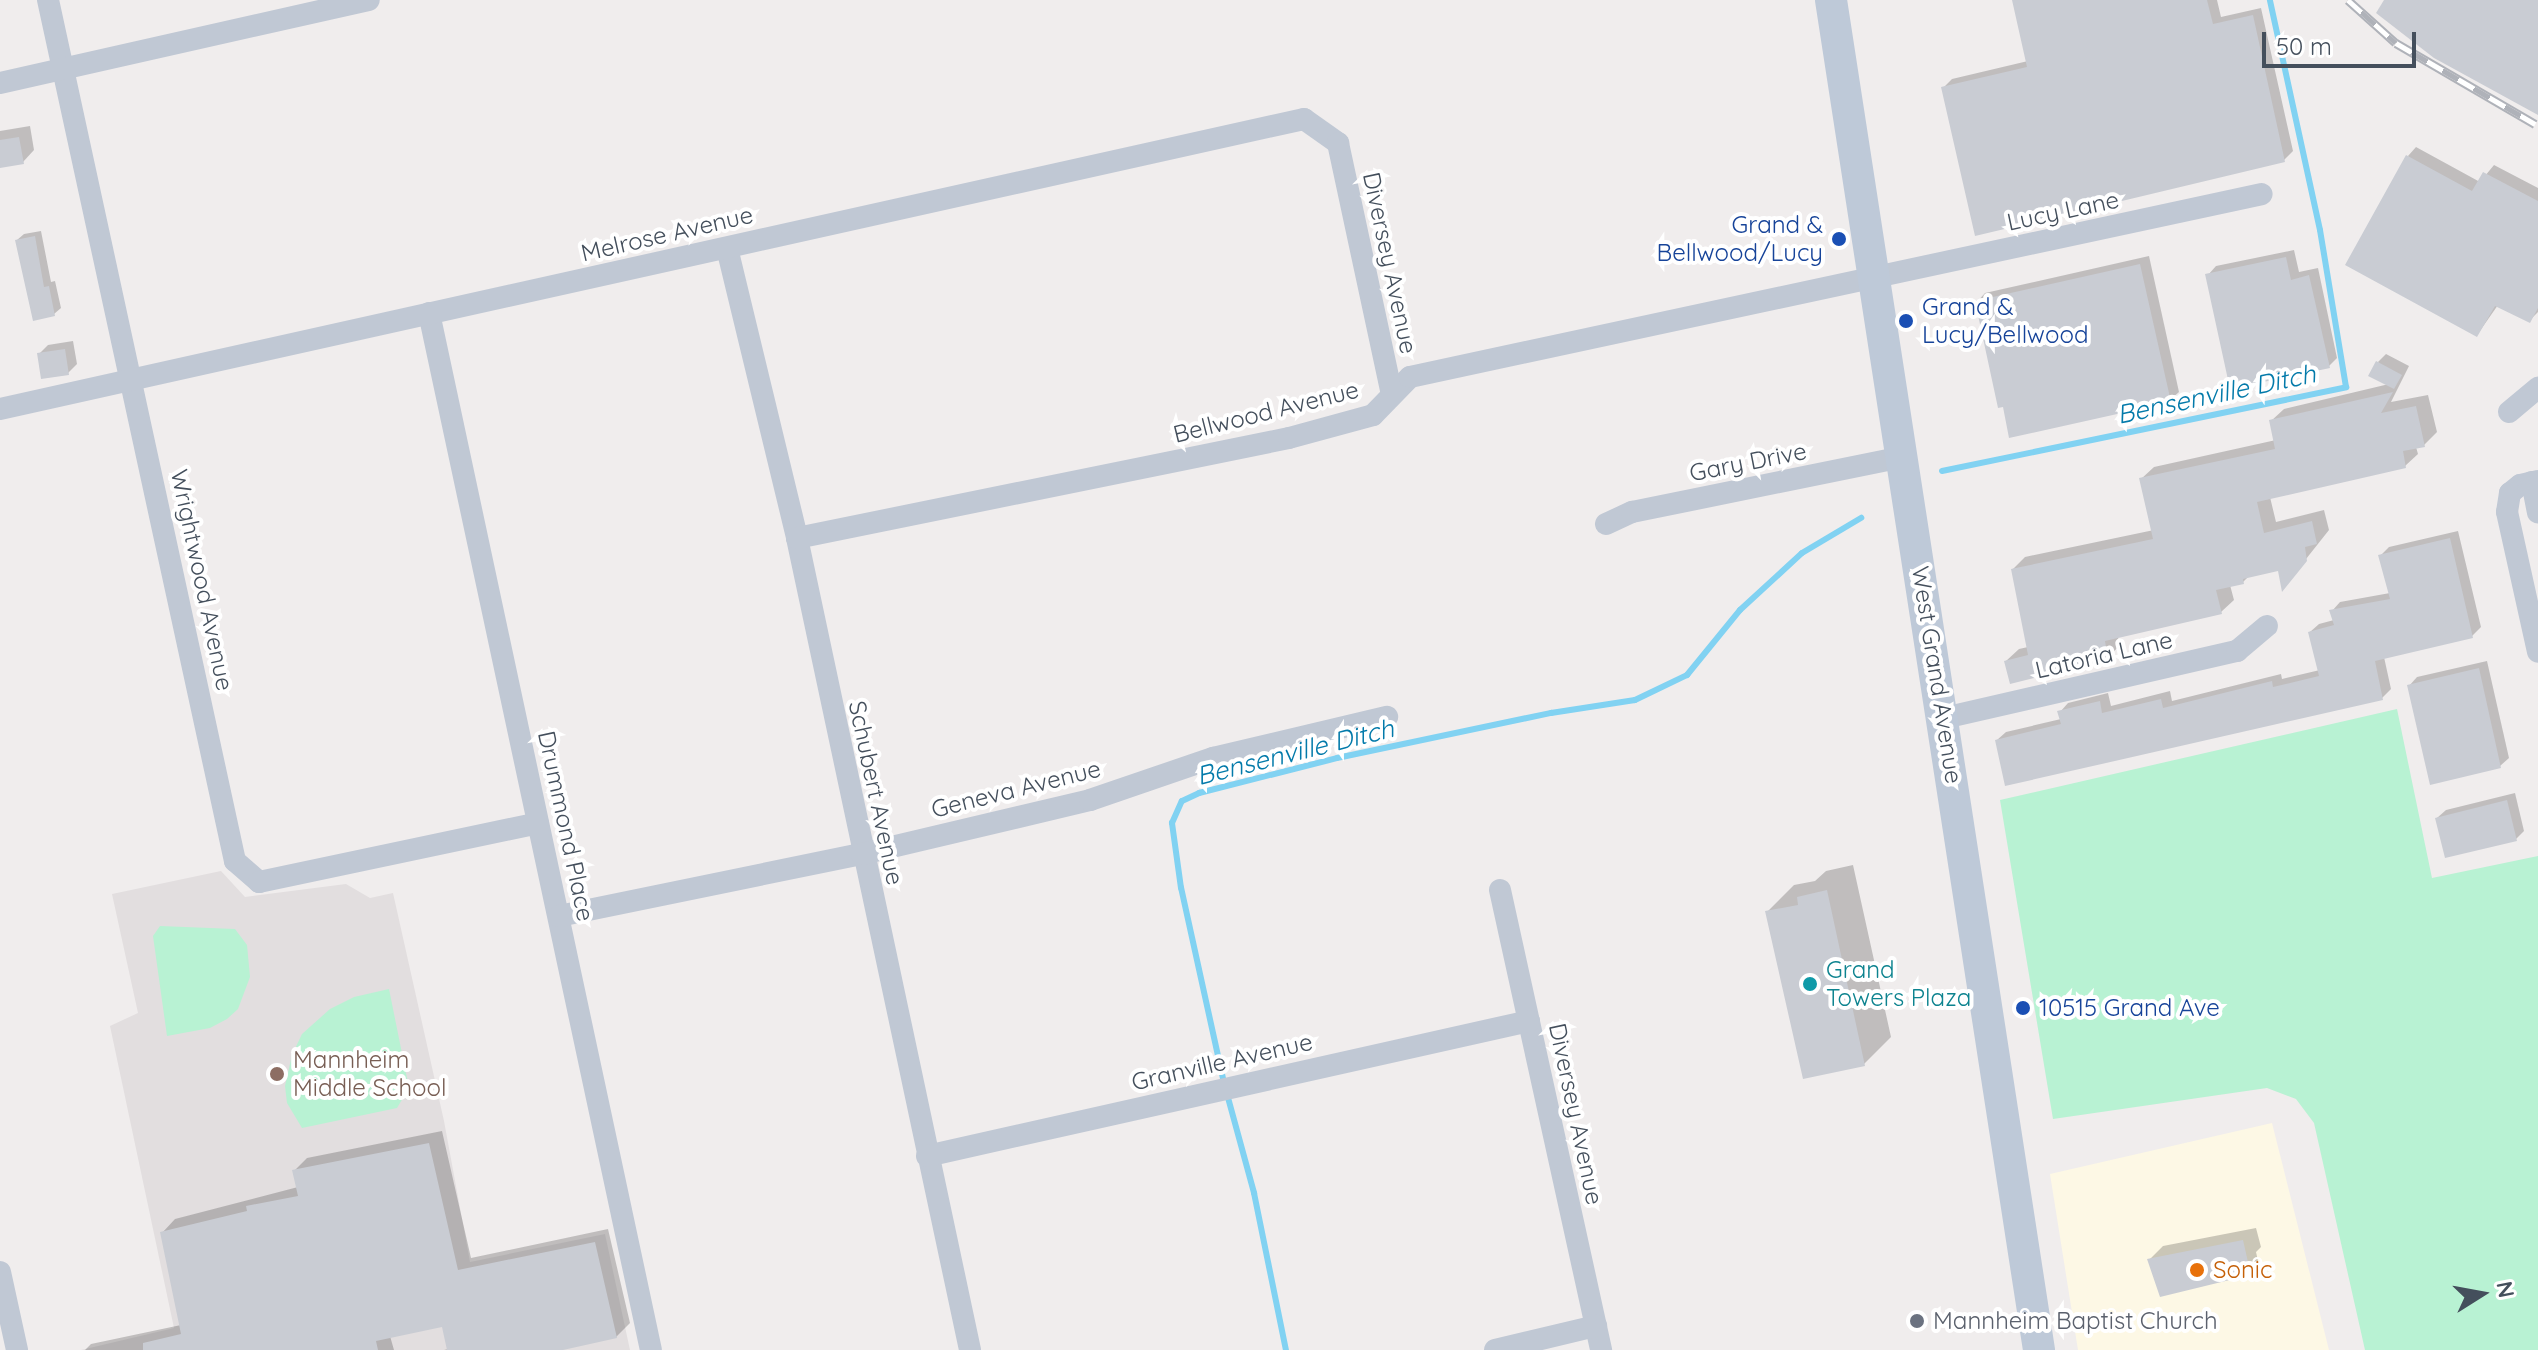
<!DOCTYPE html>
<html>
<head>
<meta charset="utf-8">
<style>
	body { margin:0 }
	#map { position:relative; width:2538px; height:1350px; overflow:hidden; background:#f0eded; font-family:Quicksand,sans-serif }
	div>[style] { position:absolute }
	.commercial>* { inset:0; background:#fdf8e5 }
	.education>* { inset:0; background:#e2dedf }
	.green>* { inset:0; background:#b8f2d3 }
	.shadow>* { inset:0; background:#0003 }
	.stream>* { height:6px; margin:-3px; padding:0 3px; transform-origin:3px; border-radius:3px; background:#81d2f2 }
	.building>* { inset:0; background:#c9ccd3 }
	.street>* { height:22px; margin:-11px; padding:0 11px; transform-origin:11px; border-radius:11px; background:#c0c8d4 }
	.secondary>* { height:32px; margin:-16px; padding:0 16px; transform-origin:16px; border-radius:16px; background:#bec9d8 }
	.rail>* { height:9px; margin-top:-4.5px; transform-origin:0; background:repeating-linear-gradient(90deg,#fff 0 18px,#afb2b9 0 36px); box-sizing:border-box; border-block:2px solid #afb2b9 }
	.dots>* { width:22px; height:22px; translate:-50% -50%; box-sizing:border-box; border:4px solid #fff; border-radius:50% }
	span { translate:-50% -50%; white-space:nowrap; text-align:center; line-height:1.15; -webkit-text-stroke:8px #fff; paint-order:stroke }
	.street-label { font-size:24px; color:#444f5c }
	.transit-label { font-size:24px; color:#164399 }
	.right { translate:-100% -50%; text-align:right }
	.left { translate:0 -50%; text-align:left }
	.culture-label { font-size:24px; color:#0d838f }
	.education-label { font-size:24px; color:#785e54 }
	.food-label { font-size:24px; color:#c56008 }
	.worship-label { font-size:24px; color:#5b616d }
	.water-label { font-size:26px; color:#037aaa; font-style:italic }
	.north { position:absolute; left:2442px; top:1254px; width:80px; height:80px; -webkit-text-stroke:6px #fff; paint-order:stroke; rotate:79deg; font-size:22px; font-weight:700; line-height:32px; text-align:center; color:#444f5c }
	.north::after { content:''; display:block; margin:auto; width:28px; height:36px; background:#444f5c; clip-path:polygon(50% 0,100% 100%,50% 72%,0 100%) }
	.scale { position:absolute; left:2262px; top:32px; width:154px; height:36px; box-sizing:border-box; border:4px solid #444f5c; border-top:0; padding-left:10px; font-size:24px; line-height:28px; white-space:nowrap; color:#444f5c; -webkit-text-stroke:6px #fff; paint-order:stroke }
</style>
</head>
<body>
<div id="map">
	<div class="commercial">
		<i style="clip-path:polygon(2272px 1123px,2329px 1350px,2078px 1350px,2050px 1174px)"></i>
	</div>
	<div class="education">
		<i style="clip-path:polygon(221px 871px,245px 897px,346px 884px,370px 898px,393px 893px,444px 1121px,470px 1262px,605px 1234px,630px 1350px,81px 1350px,174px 1328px,110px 1026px,138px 1013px,112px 894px)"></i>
	</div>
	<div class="green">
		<i style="clip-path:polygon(2397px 709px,2432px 878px,2538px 856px,2538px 1350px,2365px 1350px,2314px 1123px,2296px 1099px,2267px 1088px,2053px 1119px,2000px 800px)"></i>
		<i style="clip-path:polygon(160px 926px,235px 929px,247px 945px,250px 977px,238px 1009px,227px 1019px,210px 1028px,167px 1036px,153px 936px)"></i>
		<i style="clip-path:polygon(389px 989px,409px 1088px,397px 1108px,302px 1128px,287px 1103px,285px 1086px,292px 1055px,302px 1034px,330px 1009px,354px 997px)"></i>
	</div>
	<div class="shadow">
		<i style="clip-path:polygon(2014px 0,2217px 0,2221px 17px,2261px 8px,2293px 151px,2284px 160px,1943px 88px,1952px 79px,2028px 61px)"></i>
		<i style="clip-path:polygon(30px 126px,34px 150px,23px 162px,0 166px,0 131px)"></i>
		<i style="clip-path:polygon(2416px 147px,2480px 182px,2494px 165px,2538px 188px,2538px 312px,2529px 321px,2498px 305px,2477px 335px,2408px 156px)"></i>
		<i style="clip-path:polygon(41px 231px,51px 282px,55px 281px,61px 308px,54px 314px,17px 240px,24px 234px)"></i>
		<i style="clip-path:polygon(2294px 250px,2299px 272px,2318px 268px,2337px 358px,2329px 366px,2208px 275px,2216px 266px)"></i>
		<i style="clip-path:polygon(2149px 256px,2179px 392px,2170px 400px,1977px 302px,1985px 293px)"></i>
		<i style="clip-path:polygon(73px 341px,77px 364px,68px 373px,39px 354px,48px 345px)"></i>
		<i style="clip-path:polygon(2386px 354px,2409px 366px,2391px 402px,2428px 395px,2437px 432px,2424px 445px,2416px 447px,2418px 454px,2405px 466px,2270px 497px,2276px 522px,2324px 510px,2329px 530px,2283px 588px,2279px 569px,2250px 575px,2243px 582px,2230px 585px,2234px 600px,2221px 612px,2118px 636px,2119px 646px,2107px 659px,2006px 661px,2019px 649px,2028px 647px,2013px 569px,2025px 557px,2154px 530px,2141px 479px,2154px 467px,2276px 440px,2271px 421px,2284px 409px,2389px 384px,2378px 362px)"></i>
		<i style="clip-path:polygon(2458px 531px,2481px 627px,2472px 636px,2384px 657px,2391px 689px,2382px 698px,1997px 740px,2006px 732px,2061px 719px,2060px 712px,2068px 703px,2108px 693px,2111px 706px,2170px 691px,2172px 701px,2281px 674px,2282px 679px,2320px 670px,2310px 632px,2319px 624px,2334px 620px,2332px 611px,2340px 602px,2390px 593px,2380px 556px,2389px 547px)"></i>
		<i style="clip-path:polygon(2487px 661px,2509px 758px,2500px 766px,2409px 686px,2417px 677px)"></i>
		<i style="clip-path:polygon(2515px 793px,2524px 831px,2516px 839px,2437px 818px,2446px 810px)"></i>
		<i style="clip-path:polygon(1853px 865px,1891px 1037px,1864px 1064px,1767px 912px,1794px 885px,1815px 881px,1826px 871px)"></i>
		<i style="clip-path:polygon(442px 1131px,471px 1258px,608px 1229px,630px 1323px,616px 1337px,553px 1350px,444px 1350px,449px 1349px,444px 1324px,390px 1336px,394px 1350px,85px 1350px,91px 1344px,181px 1325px,162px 1233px,175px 1219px,298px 1187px,294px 1171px,307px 1158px)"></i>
		<i style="clip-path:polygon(2256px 1228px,2261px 1247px,2256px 1252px,2258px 1261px,2245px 1274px,2150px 1259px,2163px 1246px)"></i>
	</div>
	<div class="stream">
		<i style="left:1942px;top:471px;width:413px;rotate:-11.7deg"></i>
		<i style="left:2346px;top:387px;width:159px;rotate:-99.4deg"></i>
		<i style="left:2320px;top:230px;width:235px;rotate:-102.3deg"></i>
		<i style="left:1224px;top:1083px;width:200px;rotate:-102.4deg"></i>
		<i style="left:1181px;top:888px;width:66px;rotate:-97.9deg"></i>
		<i style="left:1172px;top:823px;width:24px;rotate:-66deg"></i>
		<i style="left:1182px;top:801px;width:19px;rotate:-25deg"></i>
		<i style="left:1199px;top:793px;width:142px;rotate:-14.2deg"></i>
		<i style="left:1337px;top:758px;width:219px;rotate:-11.9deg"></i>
		<i style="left:1551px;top:713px;width:85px;rotate:-8.8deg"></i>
		<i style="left:1635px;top:700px;width:58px;rotate:-25.7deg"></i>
		<i style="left:1687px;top:675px;width:84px;rotate:-50.8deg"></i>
		<i style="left:1740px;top:610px;width:84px;rotate:-42.6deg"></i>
		<i style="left:1802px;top:553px;width:69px;rotate:-30.7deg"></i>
		<i style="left:1227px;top:1094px;width:103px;rotate:74.7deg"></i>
		<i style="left:1254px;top:1193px;width:160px;rotate:78.5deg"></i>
	</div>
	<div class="building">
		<i style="clip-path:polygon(2012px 0,2207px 0,2213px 24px,2253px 15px,2285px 162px,1975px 236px,1941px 87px,2027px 67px)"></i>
		<i style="clip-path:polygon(2384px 0,2538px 0,2538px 115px,2434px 58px,2376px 13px)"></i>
		<i style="clip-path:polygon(19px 137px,24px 164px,0 168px,0 140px)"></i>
		<i style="clip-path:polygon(2406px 155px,2472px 191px,2483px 172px,2538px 201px,2538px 308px,2530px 323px,2495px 306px,2477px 337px,2345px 265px)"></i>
		<i style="clip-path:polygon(35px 236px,44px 287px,49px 286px,55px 316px,33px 321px,15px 240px)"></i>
		<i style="clip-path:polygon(2286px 257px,2291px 280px,2309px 275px,2330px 368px,2230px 389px,2205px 274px)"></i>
		<i style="clip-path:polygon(2140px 264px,2171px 402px,2009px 438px,2003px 407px,1998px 408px,1975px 301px)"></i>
		<i style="clip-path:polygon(65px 349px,69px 375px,41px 379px,37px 353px)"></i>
		<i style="clip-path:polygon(2376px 361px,2402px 375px,2394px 389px,2368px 376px)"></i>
		<i style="clip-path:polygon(2393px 392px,2381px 413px,2416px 406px,2425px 447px,2403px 451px,2406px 468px,2257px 502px,2264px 533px,2312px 521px,2317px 544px,2305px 547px,2307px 561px,2282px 592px,2278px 571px,2243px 579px,2244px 584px,2216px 590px,2222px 614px,2105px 641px,2108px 660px,2010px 684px,2004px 661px,2028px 655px,2011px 569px,2153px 539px,2139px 478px,2275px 449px,2269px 420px)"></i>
		<i style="clip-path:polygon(2450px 538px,2473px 638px,2375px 661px,2383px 700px,2005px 786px,1995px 740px,2061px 724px,2057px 711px,2100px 701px,2102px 713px,2161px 699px,2163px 708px,2272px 681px,2273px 687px,2319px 676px,2308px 632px,2334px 625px,2329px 610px,2390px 599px,2378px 555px)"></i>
		<i style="clip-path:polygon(2479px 668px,2501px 768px,2430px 785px,2407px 685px)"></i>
		<i style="clip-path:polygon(2507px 800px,2517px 841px,2445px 858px,2435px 818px)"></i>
		<i style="clip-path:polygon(1827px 890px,1865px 1066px,1803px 1079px,1765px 911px,1798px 905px,1797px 897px)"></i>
		<i style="clip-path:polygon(429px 1143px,458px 1270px,595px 1242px,617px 1338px,563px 1350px,447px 1350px,442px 1327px,376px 1341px,378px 1350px,143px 1350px,143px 1343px,181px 1334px,160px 1232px,247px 1211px,246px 1206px,298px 1196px,292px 1170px)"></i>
		<i style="clip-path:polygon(2243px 1240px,2248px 1262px,2243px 1264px,2246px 1276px,2160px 1297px,2147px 1259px)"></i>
	</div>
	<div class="street">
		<i style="left:48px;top:0;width:881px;rotate:77.75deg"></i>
		<i style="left:235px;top:861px;width:32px;rotate:41deg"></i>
		<i style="left:259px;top:882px;width:285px;rotate:-11.9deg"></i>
		<i style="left:0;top:83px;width:378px;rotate:-12.7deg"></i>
		<i style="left:727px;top:248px;width:298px;rotate:76.4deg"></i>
		<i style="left:797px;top:538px;width:830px;rotate:77.97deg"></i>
		<i style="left:429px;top:313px;width:1060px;rotate:77.92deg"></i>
		<i style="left:0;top:409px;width:1336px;rotate:-12.54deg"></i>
		<i style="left:1304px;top:119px;width:42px;rotate:35.2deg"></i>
		<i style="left:1338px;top:143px;width:257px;rotate:77.9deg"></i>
		<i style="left:2509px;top:412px;width:38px;rotate:-40deg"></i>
		<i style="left:2538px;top:481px;width:18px;rotate:167deg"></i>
		<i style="left:2520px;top:485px;width:13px;rotate:141deg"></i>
		<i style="left:2510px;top:493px;width:19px;rotate:99deg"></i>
		<i style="left:2507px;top:512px;width:143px;rotate:77.5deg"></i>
		<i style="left:2532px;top:482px;width:31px;rotate:79deg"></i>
		<i style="left:1606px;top:524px;width:29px;rotate:-25deg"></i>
		<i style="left:1632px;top:512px;width:276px;rotate:-11.5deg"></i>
		<i style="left:797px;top:538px;width:502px;rotate:-11.49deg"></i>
		<i style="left:1289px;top:438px;width:87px;rotate:-15.3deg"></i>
		<i style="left:1373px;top:415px;width:53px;rotate:-45.8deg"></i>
		<i style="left:1410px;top:377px;width:871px;rotate:-12.12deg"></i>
		<i style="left:1944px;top:718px;width:301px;rotate:-12.9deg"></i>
		<i style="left:2237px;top:651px;width:39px;rotate:-40deg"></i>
		<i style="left:1500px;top:890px;width:471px;rotate:77.6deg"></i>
		<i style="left:559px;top:916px;width:309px;rotate:-11.6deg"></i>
		<i style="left:862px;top:854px;width:234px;rotate:-13.3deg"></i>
		<i style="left:1090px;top:800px;width:130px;rotate:-18.9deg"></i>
		<i style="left:1213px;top:758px;width:179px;rotate:-13.3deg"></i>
		<i style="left:927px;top:1156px;width:617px;rotate:-12.64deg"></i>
		<i style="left:0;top:1272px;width:80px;rotate:77.7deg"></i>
		<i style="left:1495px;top:1350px;width:104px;rotate:-13.4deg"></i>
	</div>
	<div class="secondary">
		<i style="left:1831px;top:0;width:1366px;rotate:81.24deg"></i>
	</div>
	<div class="rail">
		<i style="left:2348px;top:0;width:64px;rotate:41.9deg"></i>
		<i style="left:2396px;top:43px;width:161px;rotate:30.2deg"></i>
	</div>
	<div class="dots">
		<i style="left:1839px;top:239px;background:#1a4fb4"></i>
		<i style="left:1906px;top:321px;background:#1a4fb4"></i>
		<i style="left:1810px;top:984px;background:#0f9aa8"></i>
		<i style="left:2023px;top:1008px;background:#1a4fb4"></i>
		<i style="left:277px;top:1074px;background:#8d6e63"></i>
		<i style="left:2197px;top:1270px;background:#e8710a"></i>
		<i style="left:1917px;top:1321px;background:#6b7280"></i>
	</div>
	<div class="street-label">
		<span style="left:2063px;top:211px;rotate:-12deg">Lucy Lane</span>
		<span style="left:667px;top:234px;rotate:-13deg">Melrose Avenue</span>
		<span style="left:1390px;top:263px;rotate:78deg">Diversey Avenue</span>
		<span style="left:1266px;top:412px;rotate:-14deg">Bellwood Avenue</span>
		<span style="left:1748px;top:462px;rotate:-11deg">Gary Drive</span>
		<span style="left:202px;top:580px;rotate:78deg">Wrightwood Avenue</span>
		<span style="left:2104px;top:655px;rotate:-13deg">Latoria Lane</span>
		<span style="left:1937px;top:675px;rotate:81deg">West Grand Avenue</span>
		<span style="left:1016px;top:789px;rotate:-14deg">Geneva Avenue</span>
		<span style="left:876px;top:793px;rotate:78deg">Schubert Avenue</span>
		<span style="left:566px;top:826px;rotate:78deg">Drummond Place</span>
		<span style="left:1222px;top:1062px;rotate:-13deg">Granville Avenue</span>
		<span style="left:1576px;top:1114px;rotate:78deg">Diversey Avenue</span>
	</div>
	<div class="transit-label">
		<span class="right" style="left:1823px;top:239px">Grand &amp;<br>Bellwood/Lucy</span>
		<span class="left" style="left:1922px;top:321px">Grand &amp;<br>Lucy/Bellwood</span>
		<span class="left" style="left:2039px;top:1008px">10515 Grand Ave</span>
	</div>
	<div class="culture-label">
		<span class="left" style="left:1826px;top:984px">Grand<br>Towers Plaza</span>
	</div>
	<div class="education-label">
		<span class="left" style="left:293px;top:1074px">Mannheim<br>Middle School</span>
	</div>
	<div class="food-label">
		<span class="left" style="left:2213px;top:1270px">Sonic</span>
	</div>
	<div class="worship-label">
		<span class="left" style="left:1933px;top:1321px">Mannheim Baptist Church</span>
	</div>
	<div class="water-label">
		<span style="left:2216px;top:394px;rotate:-12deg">Bensenville Ditch</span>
		<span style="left:1295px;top:752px;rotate:-14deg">Bensenville Ditch</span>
	</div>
	<div class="north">N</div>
	<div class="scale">50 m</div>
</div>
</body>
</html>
